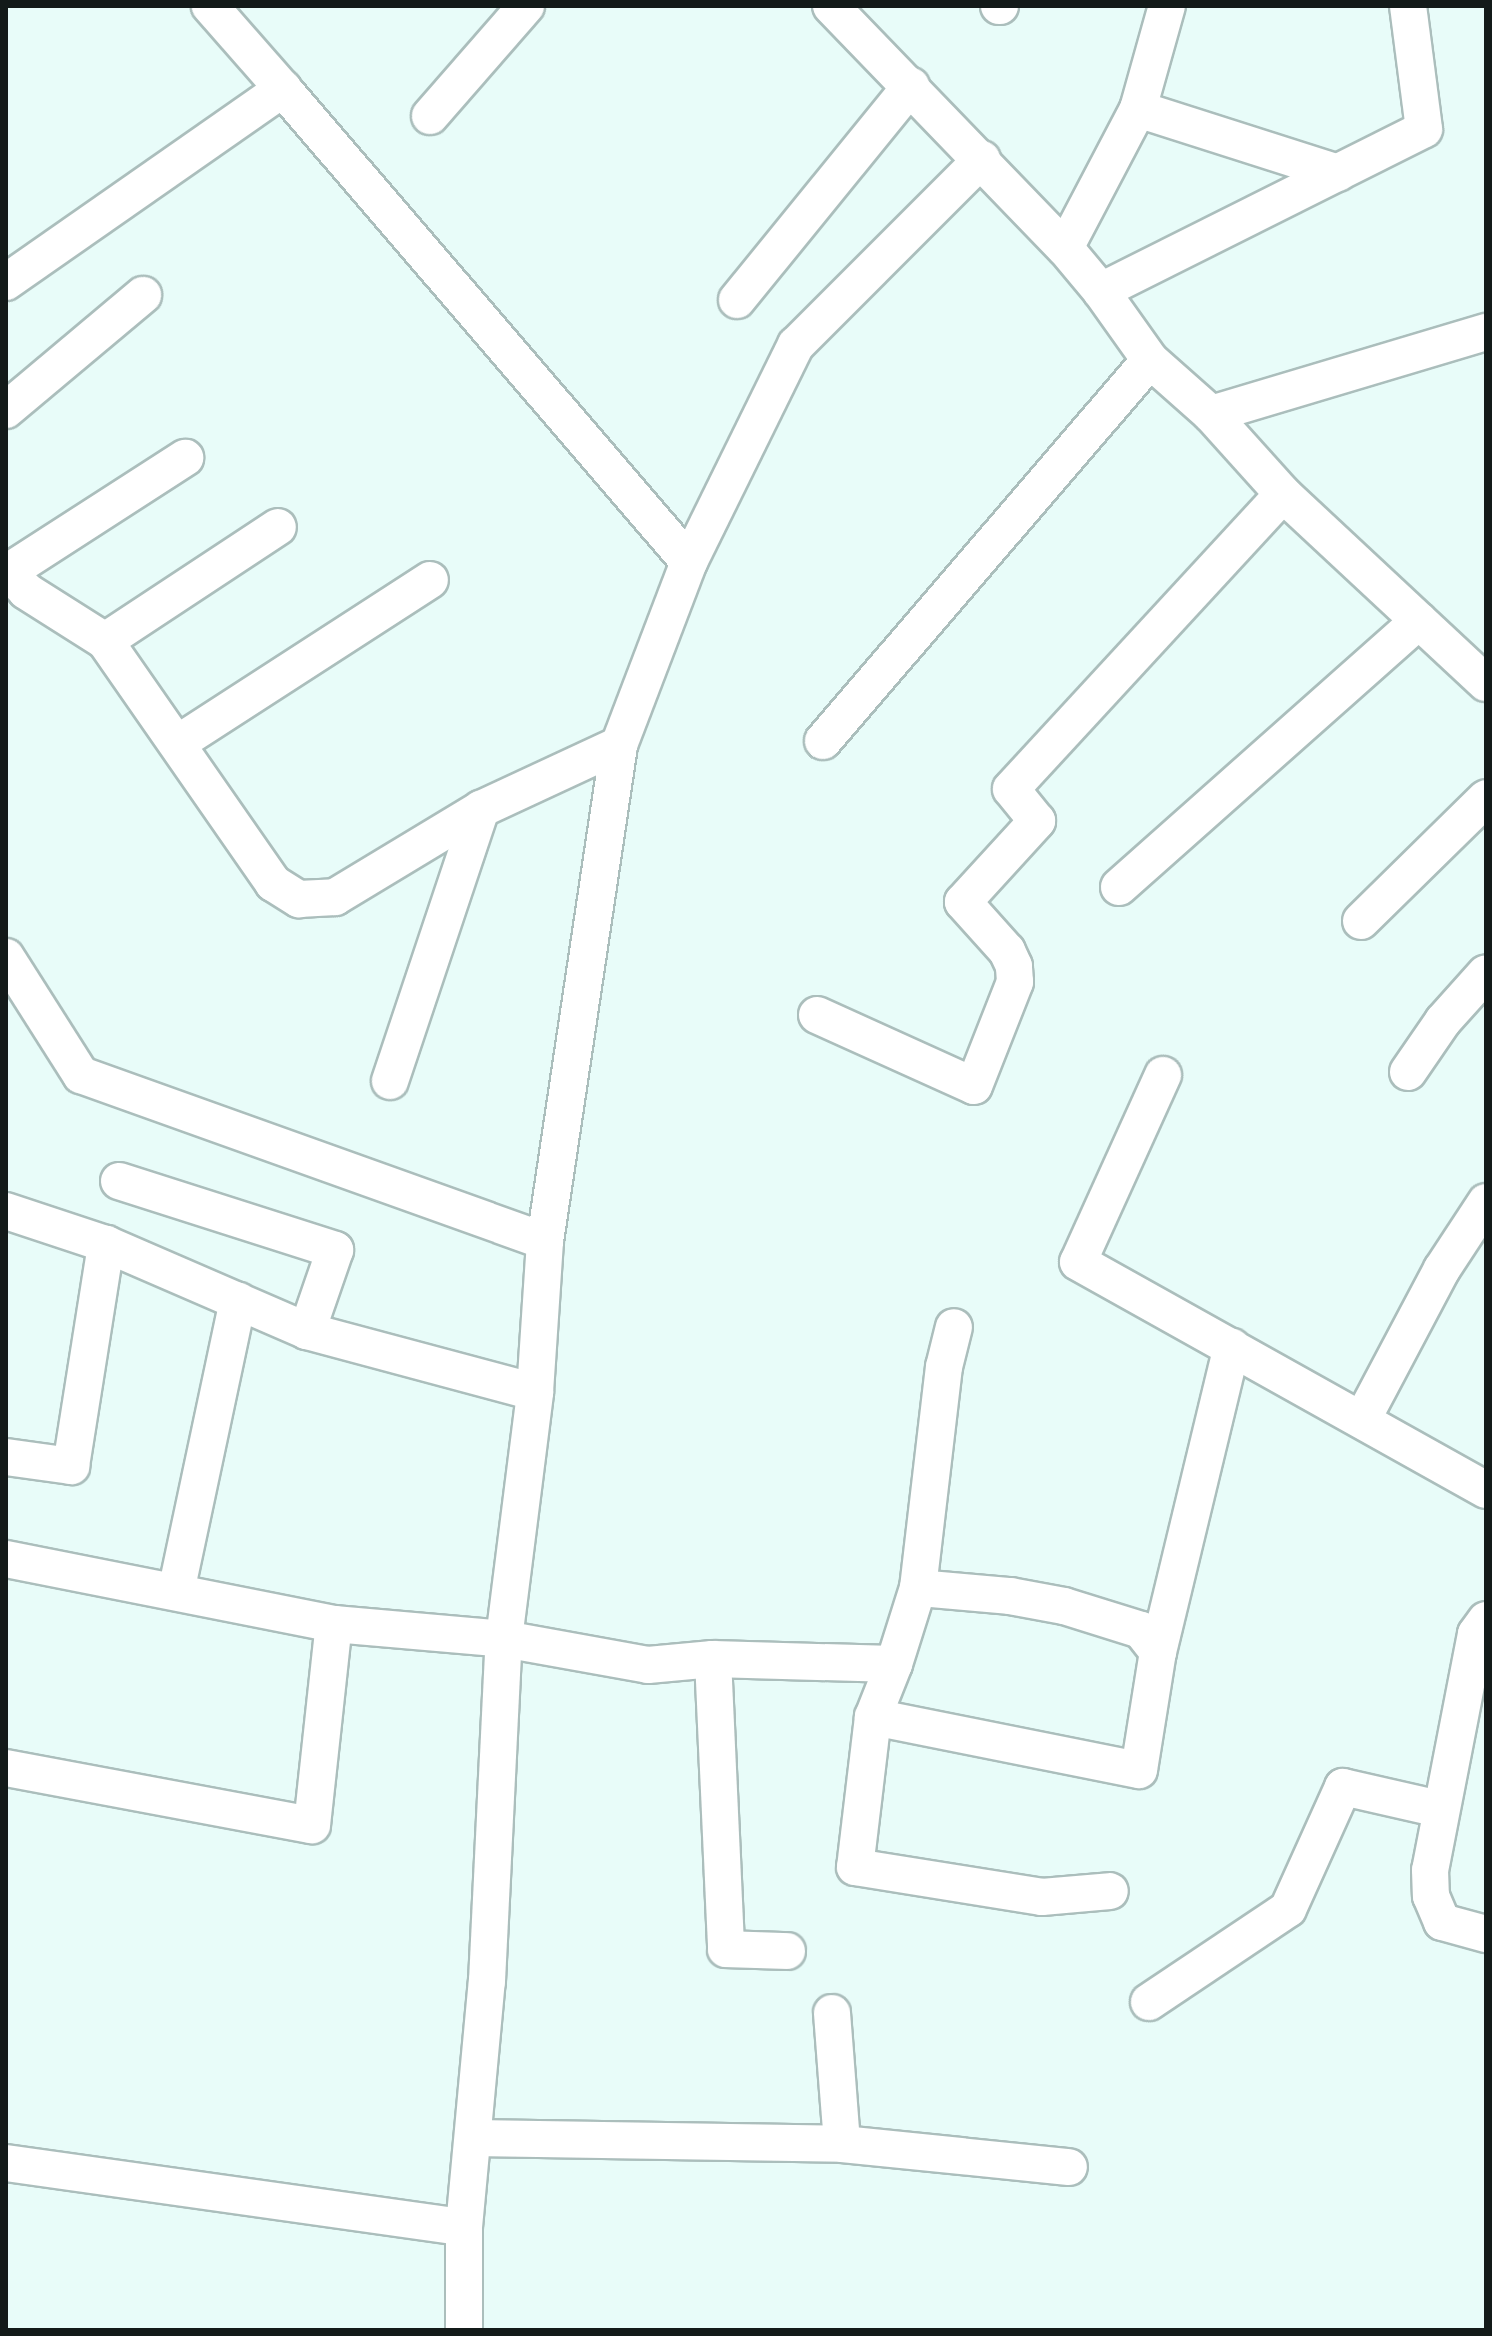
<!DOCTYPE html>
<html>
<head>
<meta charset="utf-8">
<style>
	body { margin:0 }
	#map { position:relative; width:1492px; height:2336px; overflow:hidden; background:#e8fcf9; font-family:Roboto,sans-serif }
	div>[style] { position:absolute }
	.roads { filter:drop-shadow(2px 0 #abbebc) drop-shadow(-2px 0 #abbebc) drop-shadow(0 2px #abbebc) drop-shadow(0 -2px #abbebc) }
	.street>* { height:36px; margin:-18px; padding:0 18px; transform-origin:18px; border-radius:18px; background:#fff }
	span { translate:-50% -50%; white-space:nowrap; text-align:center; line-height:1.15; -webkit-text-stroke:6px #fff; paint-order:stroke }
	.frame { position:absolute; inset:0; border:8px solid #131a19; pointer-events:none }
</style>
</head>
<body>
<div id="map">
	<div class="roads">
		<div class="street">
			<i style="left:831px;top:6px;width:337px;rotate:46deg"></i>
			<i style="left:1065px;top:248px;width:56px;rotate:50.1deg"></i>
			<i style="left:1101px;top:291px;width:85px;rotate:54.6deg"></i>
			<i style="left:1150px;top:360px;width:81px;rotate:41.5deg"></i>
			<i style="left:1211px;top:414px;width:108px;rotate:48deg"></i>
			<i style="left:1283px;top:494px;width:277px;rotate:43deg"></i>
			<i style="left:999px;top:6px;width:1px"></i>
			<i style="left:283px;top:89px;width:623px;rotate:49.36deg"></i>
			<i style="left:1138px;top:109px;width:210px;rotate:17.7deg"></i>
			<i style="left:430px;top:116px;width:146px;rotate:-48.9deg"></i>
			<i style="left:1065px;top:248px;width:157px;rotate:-62.3deg"></i>
			<i style="left:1138px;top:109px;width:107px;rotate:-74.3deg"></i>
			<i style="left:6px;top:282px;width:338px;rotate:-34.9deg"></i>
			<i style="left:283px;top:89px;width:111px;rotate:-131.3deg"></i>
			<i style="left:1101px;top:291px;width:361px;rotate:-26.6deg"></i>
			<i style="left:1424px;top:129px;width:124px;rotate:-97.4deg"></i>
			<i style="left:737px;top:300px;width:276px;rotate:-50.9deg"></i>
			<i style="left:6px;top:410px;width:179px;rotate:-40deg"></i>
			<i style="left:1211px;top:414px;width:287px;rotate:-16.6deg"></i>
			<i style="left:6px;top:570px;width:29px;rotate:46deg"></i>
			<i style="left:26px;top:591px;width:93px;rotate:32.3deg"></i>
			<i style="left:105px;top:641px;width:295px;rotate:55.2deg"></i>
			<i style="left:273px;top:883px;width:31px;rotate:32deg"></i>
			<i style="left:299px;top:899px;width:36px;rotate:-3deg"></i>
			<i style="left:335px;top:897px;width:170px;rotate:-31.1deg"></i>
			<i style="left:481px;top:809px;width:152px;rotate:-24.9deg"></i>
			<i style="left:8px;top:572px;width:211px;rotate:-32.8deg"></i>
			<i style="left:105px;top:641px;width:207px;rotate:-33.4deg"></i>
			<i style="left:823px;top:741px;width:502px;rotate:-49.36deg"></i>
			<i style="left:178px;top:743px;width:300px;rotate:-32.9deg"></i>
			<i style="left:1119px;top:887px;width:401px;rotate:-41.6deg"></i>
			<i style="left:1361px;top:921px;width:175px;rotate:-44.5deg"></i>
			<i style="left:6px;top:957px;width:140px;rotate:57.6deg"></i>
			<i style="left:81px;top:1075px;width:493px;rotate:19.7deg"></i>
			<i style="left:817px;top:1015px;width:172px;rotate:24.3deg"></i>
			<i style="left:974px;top:1086px;width:112px;rotate:-68.5deg"></i>
			<i style="left:1015px;top:982px;width:16px;rotate:-94deg"></i>
			<i style="left:1014px;top:966px;width:17px;rotate:-115deg"></i>
			<i style="left:1007px;top:951px;width:66px;rotate:-131.9deg"></i>
			<i style="left:963px;top:902px;width:110px;rotate:-47.6deg"></i>
			<i style="left:1037px;top:821px;width:41px;rotate:-129.1deg"></i>
			<i style="left:1011px;top:789px;width:401px;rotate:-47.3deg"></i>
			<i style="left:1408px;top:1072px;width:62px;rotate:-55.5deg"></i>
			<i style="left:1443px;top:1021px;width:64px;rotate:-48.1deg"></i>
			<i style="left:1163px;top:1075px;width:205px;rotate:114.4deg"></i>
			<i style="left:1078px;top:1262px;width:467px;rotate:29.2deg"></i>
			<i style="left:390px;top:1081px;width:287px;rotate:-71.5deg"></i>
			<i style="left:119px;top:1181px;width:227px;rotate:17.7deg"></i>
			<i style="left:335px;top:1250px;width:86px;rotate:109.1deg"></i>
			<i style="left:6px;top:1211px;width:105px;rotate:18.3deg"></i>
			<i style="left:106px;top:1244px;width:219px;rotate:23.4deg"></i>
			<i style="left:307px;top:1331px;width:236px;rotate:15deg"></i>
			<i style="left:1362px;top:1420px;width:171px;rotate:-62.1deg"></i>
			<i style="left:1442px;top:1269px;width:80px;rotate:-56.7deg"></i>
			<i style="left:6px;top:1457px;width:66px;rotate:7.9deg"></i>
			<i style="left:71px;top:1466px;width:225px;rotate:-81deg"></i>
			<i style="left:6px;top:1559px;width:334px;rotate:11.2deg"></i>
			<i style="left:334px;top:1624px;width:171px;rotate:5deg"></i>
			<i style="left:504px;top:1639px;width:146px;rotate:10.2deg"></i>
			<i style="left:648px;top:1665px;width:65px;rotate:-5.3deg"></i>
			<i style="left:713px;top:1659px;width:181px;rotate:1.6deg"></i>
			<i style="left:894px;top:1664px;width:80px;rotate:-72.5deg"></i>
			<i style="left:918px;top:1588px;width:223px;rotate:-83.3deg"></i>
			<i style="left:944px;top:1367px;width:41px;rotate:-76deg"></i>
			<i style="left:176px;top:1592px;width:298px;rotate:-78deg"></i>
			<i style="left:1486px;top:1620px;width:17px;rotate:126deg"></i>
			<i style="left:1476px;top:1634px;width:240px;rotate:101deg"></i>
			<i style="left:1430px;top:1870px;width:26px;rotate:88deg"></i>
			<i style="left:1431px;top:1896px;width:28px;rotate:67deg"></i>
			<i style="left:1442px;top:1922px;width:46px;rotate:15.3deg"></i>
			<i style="left:1158px;top:1652px;width:314px;rotate:-76.4deg"></i>
			<i style="left:713px;top:1659px;width:290px;rotate:87.4deg"></i>
			<i style="left:726px;top:1949px;width:61px;rotate:1.9deg"></i>
			<i style="left:894px;top:1664px;width:57px;rotate:111.6deg"></i>
			<i style="left:873px;top:1717px;width:151px;rotate:96.8deg"></i>
			<i style="left:855px;top:1867px;width:189px;rotate:9.1deg"></i>
			<i style="left:1042px;top:1897px;width:68px;rotate:-5deg"></i>
			<i style="left:873px;top:1717px;width:271px;rotate:11.3deg"></i>
			<i style="left:1139px;top:1770px;width:120px;rotate:-80.9deg"></i>
			<i style="left:1158px;top:1652px;width:28px;rotate:-128deg"></i>
			<i style="left:1141px;top:1630px;width:81px;rotate:-162.7deg"></i>
			<i style="left:1064px;top:1606px;width:55px;rotate:-169.5deg"></i>
			<i style="left:1010px;top:1596px;width:92px;rotate:-175deg"></i>
			<i style="left:6px;top:1768px;width:311px;rotate:10.6deg"></i>
			<i style="left:312px;top:1825px;width:202px;rotate:-83.8deg"></i>
			<i style="left:1149px;top:2002px;width:167px;rotate:-33.8deg"></i>
			<i style="left:1288px;top:1909px;width:134px;rotate:-65.7deg"></i>
			<i style="left:1343px;top:1787px;width:99px;rotate:12.8deg"></i>
			<i style="left:832px;top:2013px;width:131px;rotate:85.6deg"></i>
			<i style="left:474px;top:2138px;width:368px;rotate:0.9deg"></i>
			<i style="left:842px;top:2144px;width:228px;rotate:5.8deg"></i>
			<i style="left:6px;top:2163px;width:462px;rotate:8deg"></i>
			<i style="left:464px;top:2330px;width:103px;rotate:-90deg"></i>
			<i style="left:464px;top:2227px;width:247px;rotate:-84.7deg"></i>
			<i style="left:487px;top:1981px;width:342px;rotate:-87.2deg"></i>
			<i style="left:504px;top:1639px;width:249px;rotate:-82.8deg"></i>
			<i style="left:535px;top:1392px;width:151px;rotate:-86.2deg"></i>
			<i style="left:545px;top:1241px;width:501px;rotate:-81.51deg"></i>
			<i style="left:619px;top:745px;width:196px;rotate:-69.1deg"></i>
			<i style="left:689px;top:562px;width:242px;rotate:-63.8deg"></i>
			<i style="left:796px;top:345px;width:263px;rotate:-45deg"></i>
		</div>
	</div>
	<div class="frame"></div>
</div>
</body>
</html>
